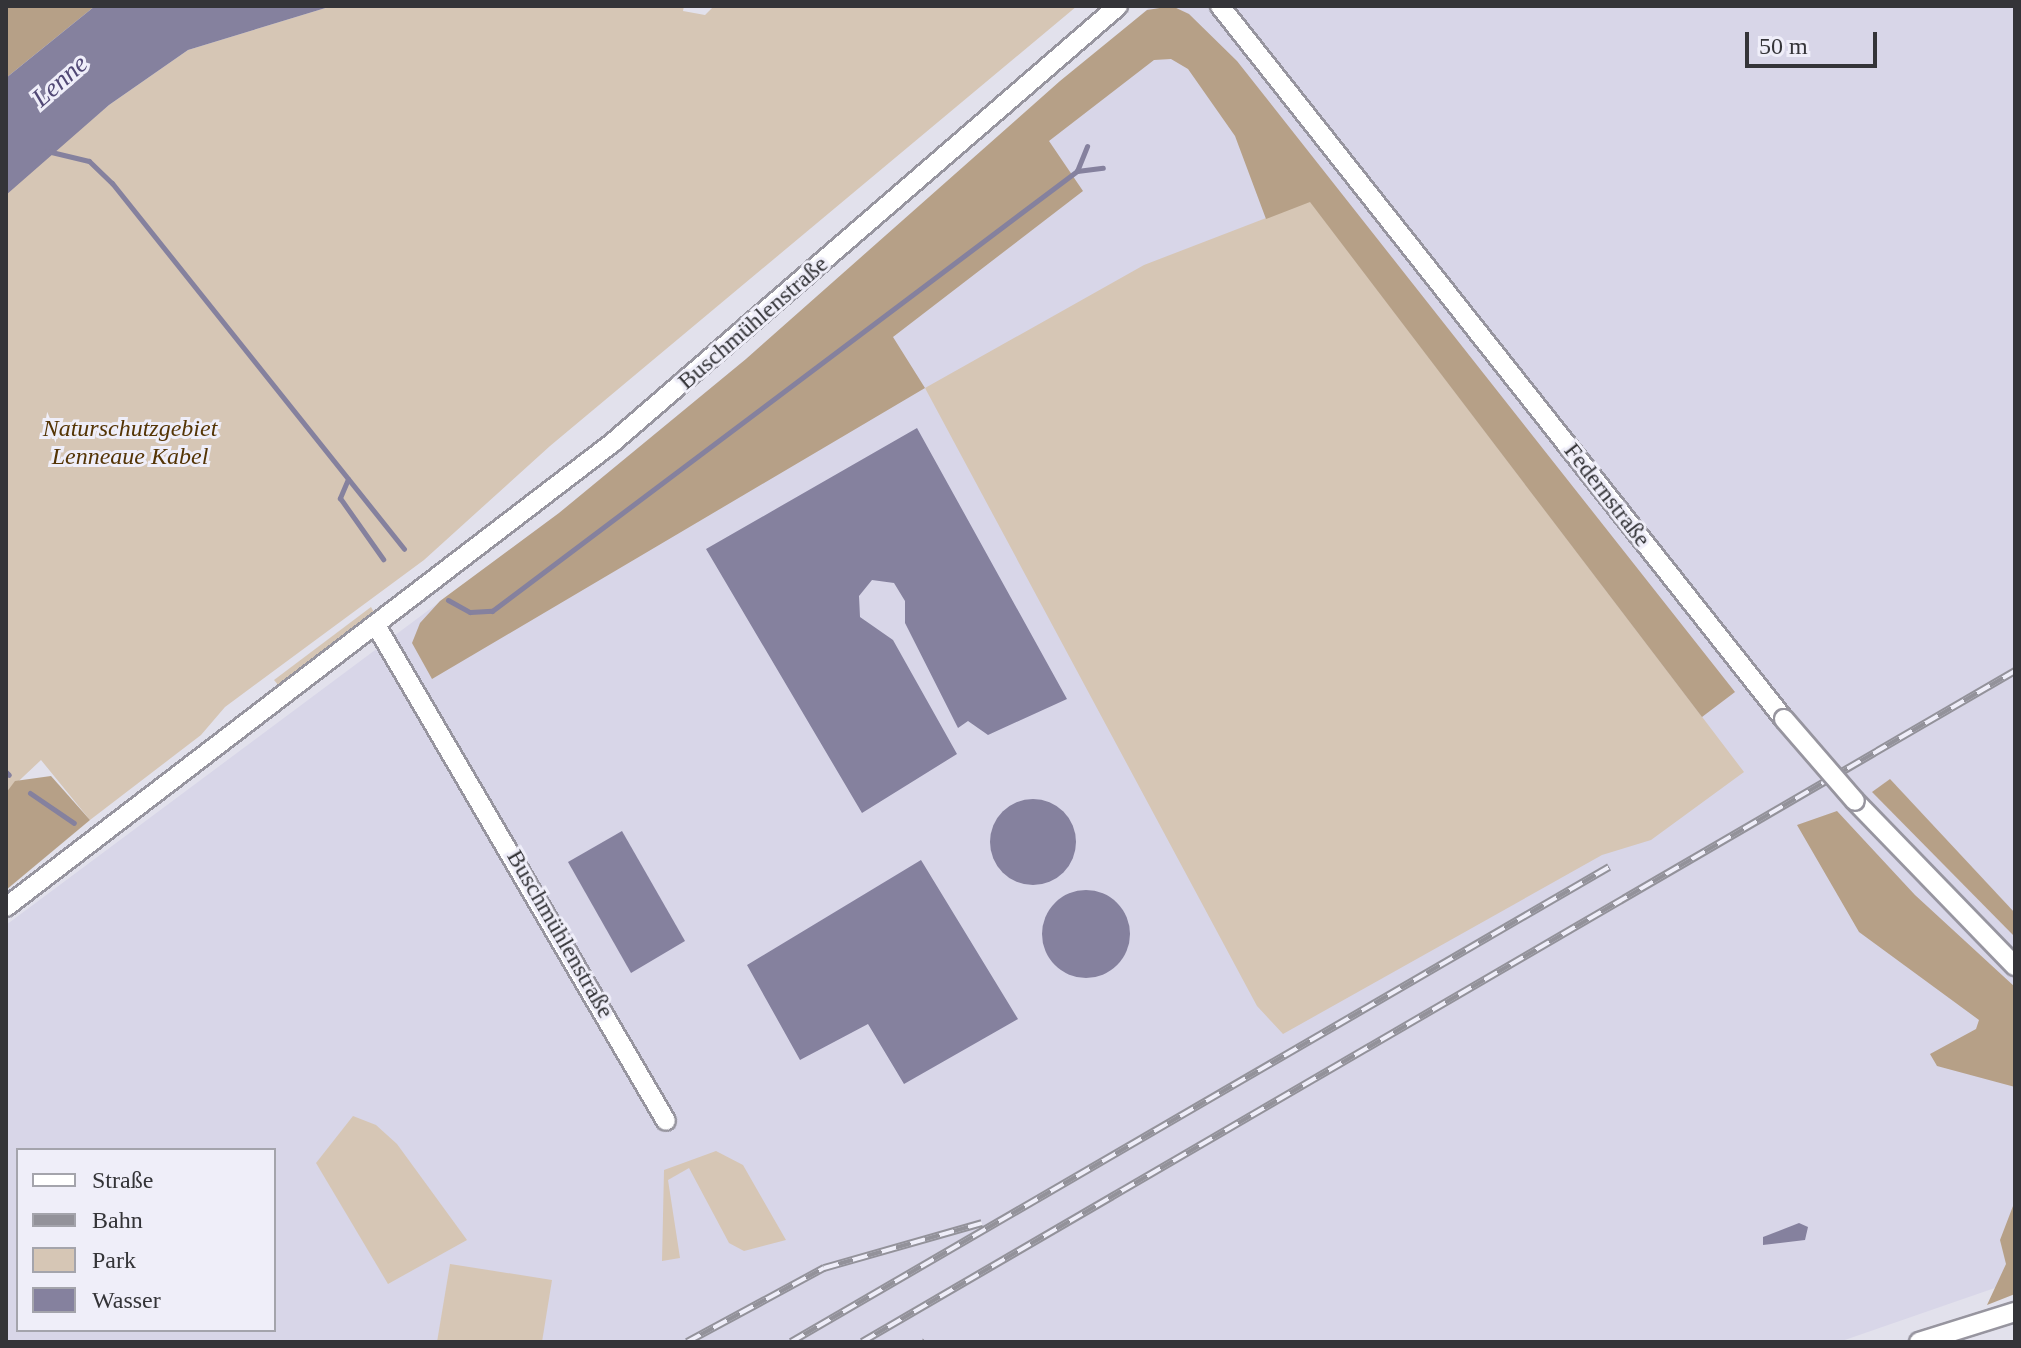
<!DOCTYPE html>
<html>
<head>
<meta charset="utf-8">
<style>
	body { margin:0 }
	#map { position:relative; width:2021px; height:1348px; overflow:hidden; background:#e2e1ec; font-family:"Times New Roman",serif }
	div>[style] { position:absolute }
	.built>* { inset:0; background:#d8d6e8 }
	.green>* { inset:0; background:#d6c6b5 }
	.forest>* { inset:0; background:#b6a087 }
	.water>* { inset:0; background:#85819e }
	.round { border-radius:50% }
	.stream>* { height:5px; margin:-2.5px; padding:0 2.5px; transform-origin:2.5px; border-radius:2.5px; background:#85819e }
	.roads { filter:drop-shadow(2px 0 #97959f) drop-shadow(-2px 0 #97959f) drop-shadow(0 2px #97959f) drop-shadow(0 -2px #97959f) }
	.minor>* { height:18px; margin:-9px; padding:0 9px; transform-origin:9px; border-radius:9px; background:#fff }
	.rail>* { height:8px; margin-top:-4px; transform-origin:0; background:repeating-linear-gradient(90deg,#efeef9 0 15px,#93929a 0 30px); box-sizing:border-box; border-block:2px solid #93929a }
	.bridges { filter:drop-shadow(2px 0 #97959f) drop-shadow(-2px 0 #97959f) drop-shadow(0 2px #97959f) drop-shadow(0 -2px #97959f) }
	.minor-bridge>* { height:18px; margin:-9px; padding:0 9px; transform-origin:9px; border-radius:9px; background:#fff }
	span { translate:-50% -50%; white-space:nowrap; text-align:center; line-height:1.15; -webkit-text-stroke:6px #efeef9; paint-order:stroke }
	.street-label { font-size:24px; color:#343438 }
	.park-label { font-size:24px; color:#543405; font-style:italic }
	.water-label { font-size:26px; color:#514875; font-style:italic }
	.frame { position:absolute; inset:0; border:8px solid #343438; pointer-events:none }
	.legend { position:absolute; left:16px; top:1148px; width:260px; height:184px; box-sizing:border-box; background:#efeef9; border:2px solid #a4a4ac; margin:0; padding:10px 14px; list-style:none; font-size:24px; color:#343438 }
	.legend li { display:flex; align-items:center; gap:16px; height:40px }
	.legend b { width:40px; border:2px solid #a4a4ac }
	.scale { position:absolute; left:1745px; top:32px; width:132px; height:36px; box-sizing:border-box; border:4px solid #343438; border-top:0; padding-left:10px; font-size:24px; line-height:28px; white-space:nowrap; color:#343438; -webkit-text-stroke:6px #efeef9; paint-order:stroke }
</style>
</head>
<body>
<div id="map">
	<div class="built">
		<i style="clip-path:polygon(evenodd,1151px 6px,2015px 6px,2015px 1281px,1839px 1342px,6px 1342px,6px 925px,559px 513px,746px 359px,1151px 6px,18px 1150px,274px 1150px,274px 1330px,18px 1330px,18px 1150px)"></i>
	</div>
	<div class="green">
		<i style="clip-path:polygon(332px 6px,684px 6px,683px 11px,705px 15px,714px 6px,1077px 6px,550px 446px,424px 560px,225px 707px,201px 735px,90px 820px,41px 760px,6px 793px,6px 101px,50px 155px,109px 105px,188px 50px)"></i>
		<i style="clip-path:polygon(1310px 201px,1744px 772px,1651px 840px,1602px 855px,1283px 1034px,1257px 1006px,925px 388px,1144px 265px)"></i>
		<i style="clip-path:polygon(371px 607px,375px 614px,279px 686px,274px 680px)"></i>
		<i style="clip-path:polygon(353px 1116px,376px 1125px,397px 1144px,467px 1240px,388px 1284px,316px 1163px)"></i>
		<i style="clip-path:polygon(716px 1151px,743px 1165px,786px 1240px,744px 1251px,729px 1243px,689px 1168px,668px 1180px,680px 1258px,662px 1261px,664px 1170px)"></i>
		<i style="clip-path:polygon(450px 1264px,552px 1280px,542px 1342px,437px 1342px)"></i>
	</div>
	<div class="forest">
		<i style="clip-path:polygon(6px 6px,95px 6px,6px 78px)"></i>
		<i style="clip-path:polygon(1172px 6px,1189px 14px,1237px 61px,1735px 692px,1702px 717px,1310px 202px,1266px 219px,1235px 136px,1188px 69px,1171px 59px,1154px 60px,1049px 141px,1083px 191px,893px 337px,925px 388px,432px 679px,412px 643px,420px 623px,440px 601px,559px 513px,746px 359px,1060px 81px,1147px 10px)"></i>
		<i style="clip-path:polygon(51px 776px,90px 820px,6px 890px,6px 793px,15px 781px)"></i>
		<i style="clip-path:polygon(1890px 779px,2015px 913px,2015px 937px,1872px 792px)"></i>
		<i style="clip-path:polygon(1837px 811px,1915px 895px,2015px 987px,2015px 1087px,1937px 1066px,1930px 1054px,1976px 1029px,1979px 1020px,1859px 932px,1797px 825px)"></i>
		<i style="clip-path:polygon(2015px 1153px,2015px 1294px,1987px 1305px,2006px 1264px,2000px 1240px,2013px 1206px)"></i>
	</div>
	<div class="water">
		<i style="clip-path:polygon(95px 6px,332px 6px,188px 50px,109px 105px,6px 195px,6px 78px)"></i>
		<i style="clip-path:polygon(917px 428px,1067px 699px,988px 735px,968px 721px,958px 728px,905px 623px,905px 601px,894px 583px,872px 580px,859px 596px,860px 617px,893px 640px,957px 754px,862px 813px,706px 549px)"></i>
		<i class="round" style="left:990px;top:799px;width:86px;height:86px"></i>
		<i style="clip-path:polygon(622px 831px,685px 941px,631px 973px,568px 862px)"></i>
		<i style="clip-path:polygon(921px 860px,1018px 1019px,904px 1084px,868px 1024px,800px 1060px,747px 965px)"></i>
		<i class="round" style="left:1042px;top:890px;width:88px;height:88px"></i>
		<i style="clip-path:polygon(1799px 1223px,1808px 1227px,1805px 1240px,1763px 1245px,1763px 1237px)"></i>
	</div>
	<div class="stream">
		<i style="left:47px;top:151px;width:43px;rotate:13.4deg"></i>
		<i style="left:89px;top:161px;width:32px;rotate:44deg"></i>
		<i style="left:112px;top:183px;width:468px;rotate:51.4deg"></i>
		<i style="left:1077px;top:171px;width:26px;rotate:-7deg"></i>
		<i style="left:348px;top:479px;width:21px;rotate:113deg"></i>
		<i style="left:340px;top:498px;width:75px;rotate:54.8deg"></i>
		<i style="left:448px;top:600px;width:25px;rotate:29deg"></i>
		<i style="left:470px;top:612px;width:22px;rotate:-3deg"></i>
		<i style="left:492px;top:611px;width:732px;rotate:-36.95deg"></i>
		<i style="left:1077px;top:171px;width:27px;rotate:-68deg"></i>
		<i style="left:6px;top:772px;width:4px;rotate:45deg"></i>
		<i style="left:30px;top:793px;width:53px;rotate:34.3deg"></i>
	</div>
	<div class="roads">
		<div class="minor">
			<i style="left:1220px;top:6px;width:909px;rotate:51.66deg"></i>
			<i style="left:377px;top:627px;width:572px;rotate:59.67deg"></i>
			<i style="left:1855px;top:801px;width:230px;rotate:45.9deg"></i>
			<i style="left:6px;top:907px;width:762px;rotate:-37.43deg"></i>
			<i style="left:611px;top:444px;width:670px;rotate:-40.82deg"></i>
			<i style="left:1919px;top:1342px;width:101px;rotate:-17.4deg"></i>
		</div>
	</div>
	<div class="rail">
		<i style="left:687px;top:1342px;width:156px;rotate:-28.4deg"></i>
		<i style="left:824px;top:1268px;width:164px;rotate:-15.9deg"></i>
		<i style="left:791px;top:1342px;width:946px;rotate:-30.14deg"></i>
		<i style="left:862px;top:1342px;width:1334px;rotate:-30.2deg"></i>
		<i style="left:925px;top:1342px;width:1px;rotate:-45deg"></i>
	</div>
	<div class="bridges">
		<div class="minor-bridge">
			<i style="left:1784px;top:719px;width:108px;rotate:49.1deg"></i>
		</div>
	</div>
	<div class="street-label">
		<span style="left:753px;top:323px;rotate:-41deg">Buschmühlenstraße</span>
		<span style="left:1607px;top:495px;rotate:52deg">Federnstraße</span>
		<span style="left:560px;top:934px;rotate:60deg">Buschmühlenstraße</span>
	</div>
	<div class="park-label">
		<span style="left:130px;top:443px">Naturschutzgebiet<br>Lenneaue Kabel</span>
	</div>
	<div class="water-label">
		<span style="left:60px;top:81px;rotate:-41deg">Lenne</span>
	</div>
	<div class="frame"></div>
	<ul class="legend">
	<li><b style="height:10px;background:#fff"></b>Straße</li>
	<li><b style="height:10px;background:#93929a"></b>Bahn</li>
	<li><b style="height:22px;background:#d6c6b5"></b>Park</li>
	<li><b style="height:22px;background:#85819e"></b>Wasser</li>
	</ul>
	<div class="scale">50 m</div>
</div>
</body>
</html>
